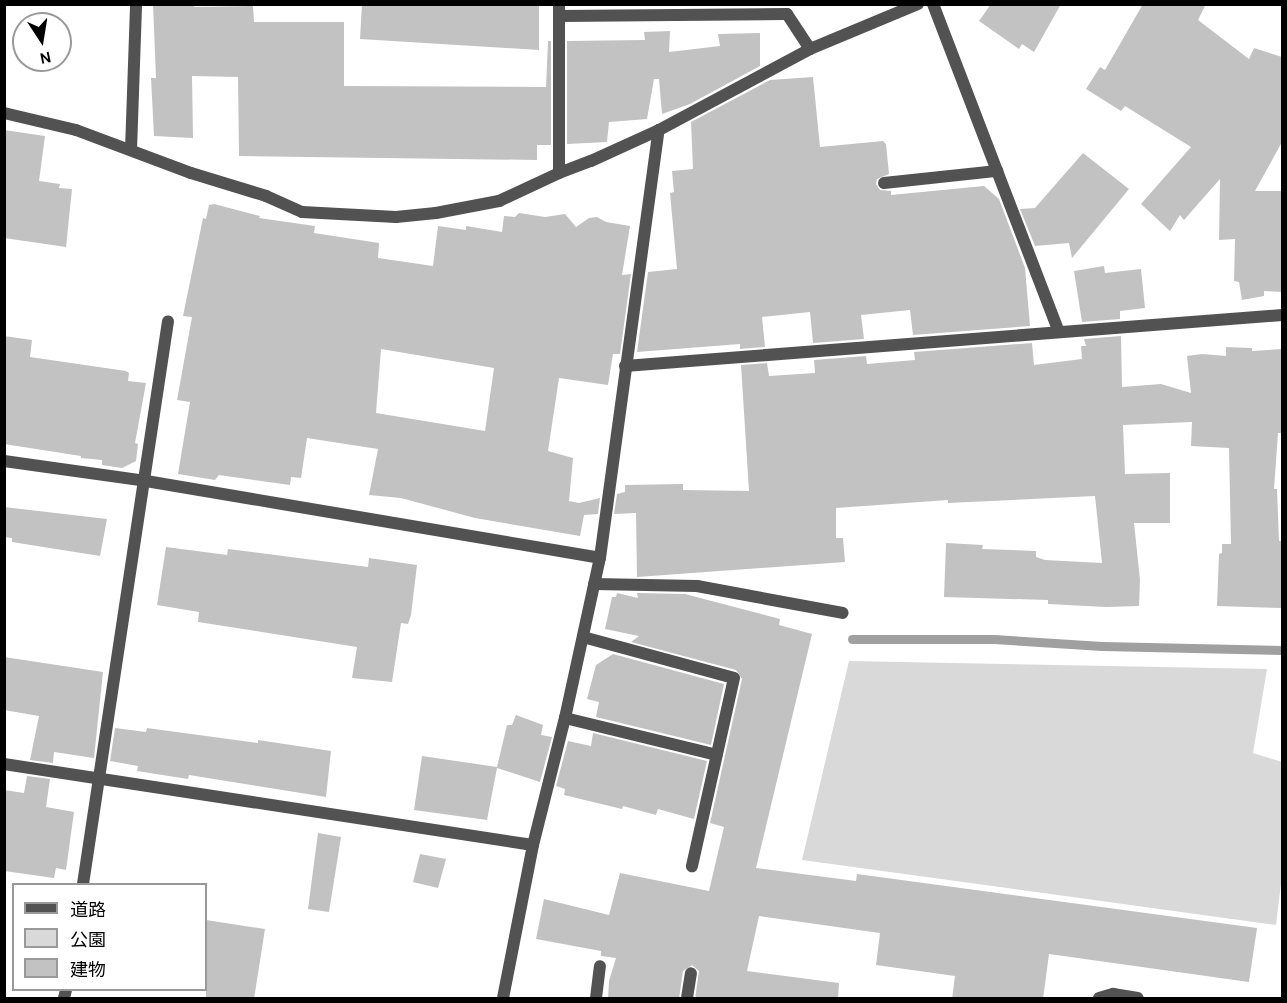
<!DOCTYPE html>
<html>
<head>
<meta charset="utf-8">
<style>
	body { margin:0 }
	#map { position:relative; width:1287px; height:1003px; overflow:hidden; background:#fff; font-family:Karla,"Noto Sans JP",sans-serif }
	div>[style] { position:absolute }
	.green>* { inset:0; background:#d9d9d9 }
	.stream>* { height:9px; margin:-4.5px; padding:0 4.5px; transform-origin:4.5px; border-radius:4.5px; background:#a0a0a0 }
	.building>* { inset:0; background:#c2c2c2 }
	.lane>* { height:12px; margin:-6px; padding:0 6px; transform-origin:6px; border-radius:6px; background:#525252 }
	.street>* { height:12px; margin:-6px; padding:0 6px; transform-origin:6px; border-radius:6px; background:#525252 }
	span { translate:-50% -50%; white-space:nowrap; text-align:center; line-height:1.15; -webkit-text-stroke:6px #fff; paint-order:stroke }
	.frame { position:absolute; inset:0; border:6px solid #000; pointer-events:none }
	.legend { position:absolute; left:12px; top:883px; width:195px; height:108px; box-sizing:border-box; background:#fff; border:2px solid #999; margin:0; padding:8px 10px; list-style:none; font-size:18px; color:#000 }
	.legend li { display:flex; align-items:center; gap:12px; height:30px }
	.legend b { width:30px; border:2px solid #999 }
	.north { position:absolute; left:12px; top:12px; width:60px; height:60px; box-sizing:border-box; background:#fff; border:2px solid #999; border-radius:50%; rotate:168deg; font-size:16px; font-weight:700; line-height:24px; text-align:center; color:#000 }
	.north::after { content:''; display:block; margin:auto; width:21px; height:27px; background:#000; clip-path:polygon(50% 0,100% 100%,50% 72%,0 100%) }
</style>
</head>
<body>
<div id="map">
	<div class="green">
		<i style="clip-path:polygon(849px 661px,1267px 669px,1253px 753px,1282px 762px,1282px 875px,1276px 925px,802px 860px)"></i>
	</div>
	<div class="stream">
		<i style="left:852px;top:639px;width:142px"></i>
		<i style="left:994px;top:639px;width:108px;rotate:3.7deg"></i>
		<i style="left:1102px;top:646px;width:180px;rotate:1.3deg"></i>
	</div>
	<div class="building">
		<i style="clip-path:polygon(153px 4px,195px 4px,194px 7px,253px 6px,254px 22px,344px 22px,344px 86px,546px 87px,548px 41px,551px 41px,551px 145px,537px 145px,537px 160px,239px 156px,238px 77px,192px 76px,193px 138px,154px 136px,151px 78px,156px 78px)"></i>
		<i style="clip-path:polygon(362px 4px,539px 4px,539px 50px,360px 39px)"></i>
		<i style="clip-path:polygon(991px 4px,1061px 4px,1034px 52px,1022px 44px,1019px 49px,979px 21px)"></i>
		<i style="clip-path:polygon(1143px 4px,1206px 4px,1198px 20px,1249px 59px,1254px 48px,1282px 57px,1282px 142px,1255px 191px,1282px 191px,1282px 292px,1264px 291px,1264px 296px,1242px 300px,1239px 282px,1234px 281px,1235px 239px,1219px 240px,1220px 179px,1184px 220px,1180px 215px,1170px 231px,1141px 204px,1191px 147px,1125px 106px,1121px 111px,1086px 89px,1100px 67px,1105px 70px)"></i>
		<i style="clip-path:polygon(670px 31px,669px 52px,720px 46px,718px 34px,760px 33px,760px 66px,690px 104px,662px 114px,659px 79px,654px 79px,647px 119px,609px 122px,607px 142px,567px 144px,567px 41px,645px 40px,644px 32px)"></i>
		<i style="clip-path:polygon(813px 77px,820px 147px,883px 141px,886px 144px,889px 174px,877px 179px,876px 184px,880px 190px,891px 191px,891px 195px,984px 186px,999px 199px,1025px 268px,1030px 326px,913px 335px,910px 310px,861px 315px,864px 339px,813px 343px,810px 312px,762px 317px,765px 347px,740px 349px,740px 344px,637px 352px,648px 272px,677px 269px,670px 193px,674px 192px,672px 171px,693px 169px,691px 122px,770px 80px)"></i>
		<i style="clip-path:polygon(4px 130px,45px 136px,39px 181px,60px 184px,59px 188px,72px 189px,66px 247px,4px 238px)"></i>
		<i style="clip-path:polygon(1083px 153px,1129px 189px,1072px 258px,1069px 243px,1035px 246px,1020px 209px,1035px 208px)"></i>
		<i style="clip-path:polygon(evenodd,214px 204px,260px 216px,259px 218px,315px 226px,314px 233px,379px 243px,378px 258px,433px 266px,438px 226px,466px 230px,466px 226px,502px 232px,504px 216px,515px 217px,519px 213px,545px 217px,565px 214px,576px 227px,589px 218px,597px 217px,606px 222px,630px 226px,622px 275px,631px 274px,620px 354px,613px 354px,608px 385px,559px 378px,548px 451px,573px 458px,569px 501px,579px 503px,600px 498px,598px 514px,584px 515px,580px 536px,475px 518px,401px 498px,369px 495px,378px 449px,307px 438px,301px 478px,291px 477px,290px 485px,219px 475px,215px 480px,178px 474px,190px 402px,177px 400px,192px 317px,183px 316px,203px 218px,206px 219px,209px 205px,214px 204px,381px 349px,494px 368px,485px 431px,376px 413px,381px 349px)"></i>
		<i style="clip-path:polygon(1104px 266px,1105px 273px,1141px 269px,1145px 308px,1120px 311px,1120px 319px,1082px 322px,1074px 271px)"></i>
		<i style="clip-path:polygon(4px 336px,32px 340px,30px 357px,126px 371px,129px 373px,128px 381px,146px 383px,135px 443px,138px 444px,136px 461px,122px 468px,102px 465px,102px 460px,81px 458px,81px 456px,4px 444px)"></i>
		<i style="clip-path:polygon(1121px 336px,1122px 387px,1161px 384px,1191px 393px,1187px 356px,1202px 354px,1226px 356px,1226px 347px,1252px 348px,1252px 351px,1282px 349px,1281px 433px,1278px 433px,1274px 489px,1277px 489px,1279px 541px,1282px 541px,1282px 608px,1217px 606px,1219px 554px,1222px 553px,1222px 544px,1231px 544px,1229px 448px,1191px 446px,1192px 422px,1123px 425px,1125px 474px,1170px 473px,1170px 523px,1134px 523px,1140px 580px,1139px 606px,1106px 607px,1048px 604px,1048px 600px,944px 597px,946px 543px,983px 545px,982px 549px,1036px 551px,1036px 557px,1045px 560px,1102px 563px,1095px 496px,948px 503px,948px 500px,836px 508px,836px 538px,843px 538px,845px 562px,637px 577px,636px 513px,614px 514px,617px 494px,625px 492px,625px 485px,683px 484px,683px 490px,749px 491px,741px 365px,767px 363px,769px 376px,815px 373px,814px 360px,866px 356px,867px 364px,915px 360px,914px 352px,1032px 343px,1034px 365px,1082px 359px,1081px 346px,1086px 346px,1084px 339px)"></i>
		<i style="clip-path:polygon(4px 507px,107px 519px,100px 556px,12px 542px,12px 538px,4px 537px)"></i>
		<i style="clip-path:polygon(166px 547px,227px 555px,228px 549px,368px 567px,369px 558px,417px 565px,411px 615px,408px 624px,401px 623px,392px 682px,352px 678px,357px 647px,198px 622px,199px 612px,157px 605px)"></i>
		<i style="clip-path:polygon(617px 593px,638px 598px,637px 593px,685px 594px,780px 619px,779px 625px,812px 634px,756px 868px,856px 881px,857px 874px,1257px 928px,1249px 982px,1049px 954px,1043px 999px,952px 999px,955px 976px,876px 965px,880px 933px,759px 916px,747px 971px,839px 983px,838px 999px,695px 999px,699px 971px,692px 965px,683px 971px,679px 999px,608px 999px,609px 981px,616px 958px,601px 956px,601px 951px,536px 939px,544px 899px,609px 915px,620px 873px,709px 891px,724px 827px,710px 823px,742px 679px,736px 670px,631px 642px,639px 636px,605px 629px,612px 597px,616px 597px)"></i>
		<i style="clip-path:polygon(613px 654px,724px 684px,711px 745px,596px 717px,599px 702px,587px 699px,596px 665px)"></i>
		<i style="clip-path:polygon(4px 657px,103px 672px,94px 758px,54px 752px,53px 763px,30px 760px,39px 716px,4px 710px)"></i>
		<i style="clip-path:polygon(516px 715px,543px 725px,541px 735px,552px 737px,540px 782px,497px 768px,487px 820px,414px 810px,422px 756px,497px 767px,507px 725px,512px 725px)"></i>
		<i style="clip-path:polygon(115px 728px,146px 732px,147px 728px,258px 743px,258px 740px,331px 751px,326px 797px,189px 775px,188px 779px,137px 771px,138px 766px,110px 761px)"></i>
		<i style="clip-path:polygon(593px 733px,707px 761px,694px 819px,658px 809px,656px 815px,623px 806px,622px 809px,564px 795px,565px 789px,556px 786px,568px 741px,591px 746px)"></i>
		<i style="clip-path:polygon(27px 776px,50px 779px,46px 807px,74px 812px,66px 870px,56px 868px,54px 878px,4px 871px,4px 790px,24px 793px)"></i>
		<i style="clip-path:polygon(318px 833px,341px 837px,329px 912px,308px 909px)"></i>
		<i style="clip-path:polygon(420px 854px,446px 859px,438px 888px,413px 882px)"></i>
		<i style="clip-path:polygon(206px 920px,265px 929px,254px 999px,206px 999px)"></i>
	</div>
	<div class="lane">
		<i style="left:594px;top:584px;width:103px;rotate:1.1deg"></i>
		<i style="left:697px;top:586px;width:148px;rotate:10.5deg"></i>
		<i style="left:596px;top:998px;width:32px;rotate:-83deg"></i>
		<i style="left:687px;top:998px;width:25px;rotate:-81deg"></i>
		<i style="left:1099px;top:998px;width:15px;rotate:-16deg"></i>
		<i style="left:1113px;top:994px;width:25px;rotate:9deg"></i>
	</div>
	<div class="street">
		<i style="left:559px;top:4px;width:169px;rotate:90deg"></i>
		<i style="left:933px;top:4px;width:349px;rotate:69deg"></i>
		<i style="left:559px;top:16px;width:228px;rotate:-0.5deg"></i>
		<i style="left:787px;top:14px;width:42px;rotate:56.7deg"></i>
		<i style="left:4px;top:113px;width:74px;rotate:13.3deg"></i>
		<i style="left:76px;top:130px;width:123px;rotate:20.5deg"></i>
		<i style="left:191px;top:173px;width:78px;rotate:17deg"></i>
		<i style="left:266px;top:196px;width:39px;rotate:24deg"></i>
		<i style="left:302px;top:212px;width:94px;rotate:3deg"></i>
		<i style="left:396px;top:217px;width:40px;rotate:-5.7deg"></i>
		<i style="left:436px;top:213px;width:64px;rotate:-10.8deg"></i>
		<i style="left:499px;top:201px;width:66px;rotate:-25deg"></i>
		<i style="left:559px;top:173px;width:34px;rotate:-21deg"></i>
		<i style="left:591px;top:161px;width:75px;rotate:-24.5deg"></i>
		<i style="left:659px;top:130px;width:171px;rotate:-28.2deg"></i>
		<i style="left:810px;top:49px;width:117px;rotate:-22.6deg"></i>
		<i style="left:131px;top:150px;width:146px;rotate:-88deg"></i>
		<i style="left:884px;top:183px;width:114px;rotate:-6.1deg"></i>
		<i style="left:625px;top:366px;width:659px;rotate:-4.44deg"></i>
		<i style="left:4px;top:461px;width:143px;rotate:8deg"></i>
		<i style="left:146px;top:481px;width:460px;rotate:9.6deg"></i>
		<i style="left:583px;top:637px;width:156px;rotate:15.2deg"></i>
		<i style="left:734px;top:678px;width:193px;rotate:102.6deg"></i>
		<i style="left:565px;top:718px;width:156px;rotate:13.7deg"></i>
		<i style="left:4px;top:764px;width:535px;rotate:8.71deg"></i>
		<i style="left:83px;top:884px;width:569px;rotate:-81.41deg"></i>
		<i style="left:64px;top:998px;width:8px;rotate:-76deg"></i>
		<i style="left:503px;top:998px;width:156px;rotate:-78.9deg"></i>
		<i style="left:533px;top:845px;width:131px;rotate:-75.9deg"></i>
		<i style="left:565px;top:718px;width:164px;rotate:-77.7deg"></i>
		<i style="left:600px;top:558px;width:432px;rotate:-82.2deg"></i>
	</div>
	<div class="frame"></div>
	<ul class="legend">
	<li><b style="height:8px;background:#525252"></b>道路</li>
	<li><b style="height:16px;background:#d9d9d9"></b>公園</li>
	<li><b style="height:16px;background:#c2c2c2"></b>建物</li>
	</ul>
	<div class="north">N</div>
</div>
</body>
</html>
